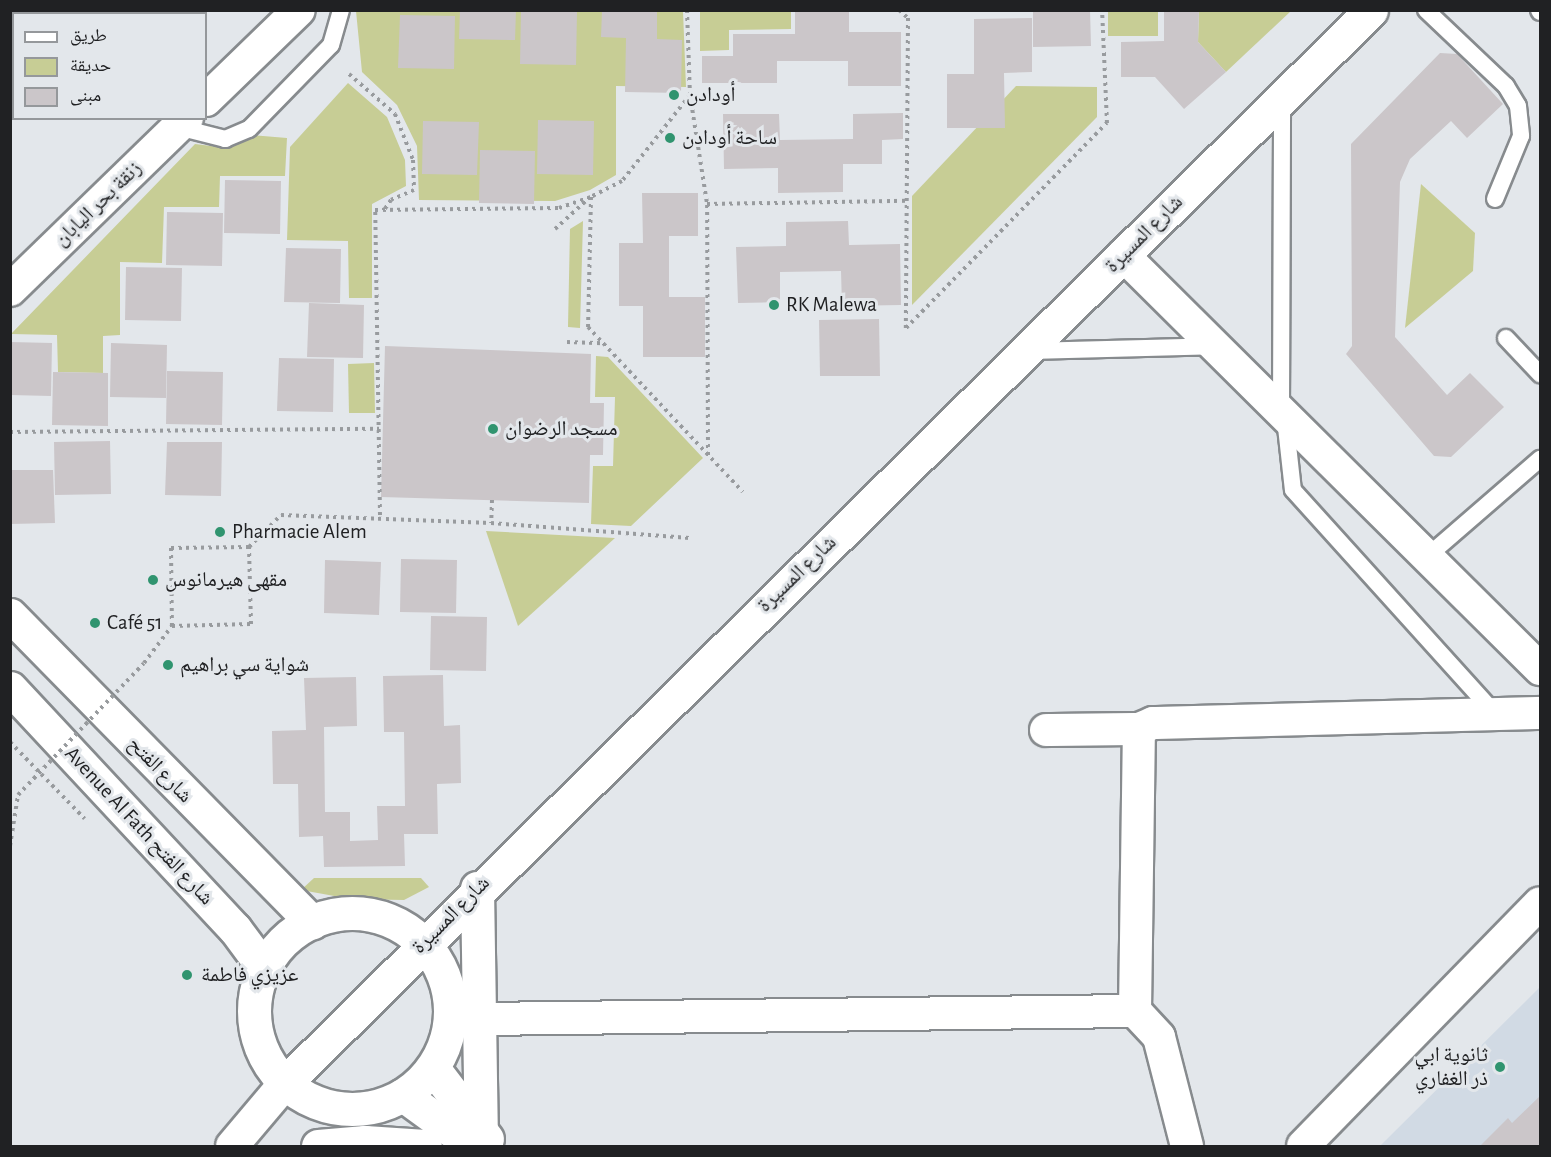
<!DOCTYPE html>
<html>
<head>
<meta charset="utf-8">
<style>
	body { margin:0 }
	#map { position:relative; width:1551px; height:1157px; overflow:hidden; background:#e3e7eb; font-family:"Alegreya Sans","Noto Naskh Arabic",sans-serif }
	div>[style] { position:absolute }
	.built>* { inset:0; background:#d1dae4 }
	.green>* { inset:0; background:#c7cd95 }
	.building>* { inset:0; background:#cbc6c9 }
	.path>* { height:4px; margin-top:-2px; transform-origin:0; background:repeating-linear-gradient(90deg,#989b9e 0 3px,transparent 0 7.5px) }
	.roads { filter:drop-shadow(2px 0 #878b8e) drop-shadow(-2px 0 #878b8e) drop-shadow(0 2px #878b8e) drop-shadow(0 -2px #878b8e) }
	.service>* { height:16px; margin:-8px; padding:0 8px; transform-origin:8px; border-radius:8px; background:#fff }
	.minor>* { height:32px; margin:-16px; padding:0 16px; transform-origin:16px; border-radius:16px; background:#fff }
	.tertiary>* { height:33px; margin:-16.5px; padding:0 16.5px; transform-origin:16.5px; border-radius:16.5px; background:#fff }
	.tertiary>.ring { margin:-16.5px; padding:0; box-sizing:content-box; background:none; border:33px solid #fff; border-radius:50% }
	.path-bridge>* { height:4px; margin-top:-2px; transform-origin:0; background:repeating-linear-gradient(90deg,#989b9e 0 3px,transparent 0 7.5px) }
	.dots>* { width:16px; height:16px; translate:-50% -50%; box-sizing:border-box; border:3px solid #e3e7eb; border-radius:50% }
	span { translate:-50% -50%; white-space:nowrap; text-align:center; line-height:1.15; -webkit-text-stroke:6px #e3e7eb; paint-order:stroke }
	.poi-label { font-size:21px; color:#202123 }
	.left { translate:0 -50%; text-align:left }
	.right { translate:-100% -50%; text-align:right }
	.street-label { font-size:21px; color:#202123 }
	.frame { position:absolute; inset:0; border:12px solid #202123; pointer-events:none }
	.legend { position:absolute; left:12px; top:12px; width:195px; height:108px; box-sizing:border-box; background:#e3e7eb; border:2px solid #95989b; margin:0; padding:8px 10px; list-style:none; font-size:18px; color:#202123 }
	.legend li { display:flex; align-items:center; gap:12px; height:30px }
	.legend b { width:30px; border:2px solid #95989b }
</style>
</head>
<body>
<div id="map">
	<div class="built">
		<i style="clip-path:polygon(1540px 987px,1540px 1146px,1380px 1146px)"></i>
	</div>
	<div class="green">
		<i style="clip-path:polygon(356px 11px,683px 11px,686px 87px,616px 86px,616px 175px,590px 190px,555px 201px,419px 200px,417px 146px,397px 105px,362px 72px)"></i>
		<i style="clip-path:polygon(700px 11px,791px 11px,791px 29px,729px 30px,729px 50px,700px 51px)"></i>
		<i style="clip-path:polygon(1108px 11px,1158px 11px,1158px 36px,1108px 36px)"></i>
		<i style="clip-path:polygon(1199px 11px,1291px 11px,1226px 72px,1198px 42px)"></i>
		<i style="clip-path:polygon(348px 83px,387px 117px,405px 160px,406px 186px,372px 204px,372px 298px,349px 298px,348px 241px,287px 240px,290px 147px)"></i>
		<i style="clip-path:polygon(1016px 86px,1097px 87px,1097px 117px,912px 305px,912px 196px)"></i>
		<i style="clip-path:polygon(250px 135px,287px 138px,285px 176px,220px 176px,219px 207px,164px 207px,162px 263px,120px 262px,120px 335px,103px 336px,103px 373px,58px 372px,57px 335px,11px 334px,195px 144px,219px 147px)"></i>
		<i style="clip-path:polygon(1421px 184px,1475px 233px,1473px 271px,1405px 328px)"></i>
		<i style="clip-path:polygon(583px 221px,580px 328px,568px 327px,570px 229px)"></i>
		<i style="clip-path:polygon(596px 356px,608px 357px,703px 458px,631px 526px,591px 524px,593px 466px,613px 466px,615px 397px,595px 397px)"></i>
		<i style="clip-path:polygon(374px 363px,375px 413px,349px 413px,348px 364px)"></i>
		<i style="clip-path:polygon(486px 531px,615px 538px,518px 626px)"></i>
		<i style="clip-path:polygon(314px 878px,421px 878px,429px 887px,404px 900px,351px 899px,301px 890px)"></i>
	</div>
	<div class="building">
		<i style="clip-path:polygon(460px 10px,516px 10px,515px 40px,459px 39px)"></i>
		<i style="clip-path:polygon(602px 10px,657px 10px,657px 39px,682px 40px,681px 93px,625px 92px,626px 38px,601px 37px)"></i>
		<i style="clip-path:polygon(795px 10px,849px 10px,849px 32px,901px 32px,901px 86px,848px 86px,848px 61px,777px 61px,777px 83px,702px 83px,702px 56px,733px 56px,733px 34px,795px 34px)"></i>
		<i style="clip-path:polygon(1033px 10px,1090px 10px,1091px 46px,1033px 47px)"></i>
		<i style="clip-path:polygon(1164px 10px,1199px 10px,1198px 42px,1226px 72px,1184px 109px,1155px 77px,1121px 77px,1121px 42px,1164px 41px)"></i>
		<i style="clip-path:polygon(521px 11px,577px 12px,576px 65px,520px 64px)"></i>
		<i style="clip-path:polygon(400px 15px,455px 16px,454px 69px,398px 68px)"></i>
		<i style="clip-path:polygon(1032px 18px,1032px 72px,1004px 73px,1005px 128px,947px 128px,947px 74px,974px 74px,974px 19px)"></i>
		<i style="clip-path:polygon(1440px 53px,1457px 54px,1503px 104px,1467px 138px,1451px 121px,1410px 159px,1400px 182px,1395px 337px,1447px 395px,1470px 373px,1504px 407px,1451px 457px,1434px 456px,1346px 354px,1352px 346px,1351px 144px)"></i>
		<i style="clip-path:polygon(903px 113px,903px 139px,882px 140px,882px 164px,843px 164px,843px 192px,778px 193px,778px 168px,724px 169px,723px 114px,779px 114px,780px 140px,853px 139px,853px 114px)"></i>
		<i style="clip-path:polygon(538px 120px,594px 121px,593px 175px,537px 174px)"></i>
		<i style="clip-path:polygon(423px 121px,479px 122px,477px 175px,422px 174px)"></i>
		<i style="clip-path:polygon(480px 150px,535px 151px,534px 204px,479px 203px)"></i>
		<i style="clip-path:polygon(225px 180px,281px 181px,280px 234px,224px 233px)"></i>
		<i style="clip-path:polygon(642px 193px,698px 193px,698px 236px,669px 236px,669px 297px,705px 297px,705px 357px,643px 357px,643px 306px,619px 306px,619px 243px,643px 243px)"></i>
		<i style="clip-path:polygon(167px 212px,223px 213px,222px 266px,166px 265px)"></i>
		<i style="clip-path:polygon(848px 221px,849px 245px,900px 244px,901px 305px,842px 306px,841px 271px,780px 272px,780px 302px,738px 303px,736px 247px,786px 246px,786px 222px)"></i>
		<i style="clip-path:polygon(286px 248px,341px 249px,340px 303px,284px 302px)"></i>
		<i style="clip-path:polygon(126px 267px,182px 268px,181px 321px,125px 320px)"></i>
		<i style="clip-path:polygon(309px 303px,364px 305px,363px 358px,307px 357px)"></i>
		<i style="clip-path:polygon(879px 319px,880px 376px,820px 376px,819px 320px)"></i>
		<i style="clip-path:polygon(10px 342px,52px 343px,51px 396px,10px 395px)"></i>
		<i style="clip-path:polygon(111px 343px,167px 345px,166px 398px,110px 397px)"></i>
		<i style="clip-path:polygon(385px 346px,591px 354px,590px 403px,604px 403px,603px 455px,590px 455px,589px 503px,381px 497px)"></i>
		<i style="clip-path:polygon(279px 358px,334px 359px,333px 412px,277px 411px)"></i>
		<i style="clip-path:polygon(167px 371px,223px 372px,222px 425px,166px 424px)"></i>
		<i style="clip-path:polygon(53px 372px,108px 373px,108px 426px,52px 425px)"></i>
		<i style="clip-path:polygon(110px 441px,111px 494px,55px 495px,54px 442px)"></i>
		<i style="clip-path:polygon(167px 442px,222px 442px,221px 496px,165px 495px)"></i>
		<i style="clip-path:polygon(10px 470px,53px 470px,55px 523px,10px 524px)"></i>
		<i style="clip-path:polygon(401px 559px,457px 560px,456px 613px,400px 612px)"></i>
		<i style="clip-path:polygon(325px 560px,381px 562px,379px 615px,324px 613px)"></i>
		<i style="clip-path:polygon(431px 616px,487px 617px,486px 671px,430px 670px)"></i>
		<i style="clip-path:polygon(443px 675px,444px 726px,460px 725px,461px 783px,437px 784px,438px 834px,404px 834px,405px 866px,324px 867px,323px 836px,299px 837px,298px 784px,273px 784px,272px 731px,306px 730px,304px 678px,356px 677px,357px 726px,324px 727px,325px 812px,350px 812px,350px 841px,378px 840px,377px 806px,405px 806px,404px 732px,384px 732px,383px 676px)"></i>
		<i style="clip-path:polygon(1540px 1096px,1540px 1146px,1480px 1146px,1508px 1118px,1512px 1123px)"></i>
	</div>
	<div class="path">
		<i style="left:687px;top:10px;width:85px;rotate:88deg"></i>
		<i style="left:690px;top:95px;width:110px;rotate:81.1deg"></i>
		<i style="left:899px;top:10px;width:12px;rotate:42deg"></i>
		<i style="left:908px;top:18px;width:310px;rotate:90.4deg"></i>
		<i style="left:349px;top:74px;width:61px;rotate:41deg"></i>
		<i style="left:395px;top:114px;width:49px;rotate:68.6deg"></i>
		<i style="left:413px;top:160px;width:30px;rotate:88deg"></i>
		<i style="left:414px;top:190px;width:25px;rotate:157deg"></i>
		<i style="left:391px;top:200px;width:12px;rotate:125deg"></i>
		<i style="left:690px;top:95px;width:110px;rotate:128.3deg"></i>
		<i style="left:622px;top:181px;width:35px;rotate:153deg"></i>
		<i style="left:591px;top:197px;width:130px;rotate:91.3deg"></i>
		<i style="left:588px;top:327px;width:226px;rotate:46.8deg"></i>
		<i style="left:555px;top:229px;width:45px;rotate:-42.3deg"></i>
		<i style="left:906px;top:328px;width:287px;rotate:-45.6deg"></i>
		<i style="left:1107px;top:123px;width:113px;rotate:-92.5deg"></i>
		<i style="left:567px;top:342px;width:36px;rotate:2deg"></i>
		<i style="left:10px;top:432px;width:369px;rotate:-0.5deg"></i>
		<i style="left:708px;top:455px;width:251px;rotate:-90.2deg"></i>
		<i style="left:707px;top:204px;width:200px;rotate:-0.9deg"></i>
		<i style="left:492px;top:500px;width:23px;rotate:92deg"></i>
		<i style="left:491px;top:523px;width:199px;rotate:4.3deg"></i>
		<i style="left:380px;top:515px;width:305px;rotate:-90.9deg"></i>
		<i style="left:375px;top:210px;width:184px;rotate:-0.6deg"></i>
		<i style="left:559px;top:208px;width:34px;rotate:-19deg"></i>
		<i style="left:249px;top:547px;width:78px;rotate:179.3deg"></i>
		<i style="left:171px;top:548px;width:78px;rotate:89.3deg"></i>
		<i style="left:172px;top:626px;width:79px;rotate:-1.5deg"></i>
		<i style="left:251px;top:624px;width:77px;rotate:-91.5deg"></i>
		<i style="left:249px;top:547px;width:45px;rotate:-45deg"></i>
		<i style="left:281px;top:515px;width:210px;rotate:2.2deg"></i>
		<i style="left:144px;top:663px;width:46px;rotate:-52.9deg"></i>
		<i style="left:10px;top:742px;width:107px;rotate:45.8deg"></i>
		<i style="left:10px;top:846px;width:52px;rotate:-81.1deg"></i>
	</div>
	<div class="roads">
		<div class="service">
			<i style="left:1426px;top:10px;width:110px;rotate:43.5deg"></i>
			<i style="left:1506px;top:86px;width:23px;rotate:59deg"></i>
			<i style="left:1518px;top:106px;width:30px;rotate:84deg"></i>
			<i style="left:1521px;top:136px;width:68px;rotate:112.4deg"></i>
			<i style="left:1539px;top:10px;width:2px;rotate:63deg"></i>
			<i style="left:178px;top:127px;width:49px;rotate:14.3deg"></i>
			<i style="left:225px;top:139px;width:26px;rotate:-23deg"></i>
			<i style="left:249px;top:129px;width:117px;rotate:-45.7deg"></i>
			<i style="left:331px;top:45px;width:36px;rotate:-74deg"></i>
			<i style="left:1506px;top:338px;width:50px;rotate:46.6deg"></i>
			<i style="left:1028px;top:351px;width:187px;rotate:-1.5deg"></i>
			<i style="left:1281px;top:410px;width:309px;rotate:-89.8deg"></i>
			<i style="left:1285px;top:418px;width:72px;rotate:83.7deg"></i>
			<i style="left:1293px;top:490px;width:303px;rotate:47.9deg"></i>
			<i style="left:1429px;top:555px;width:147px;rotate:-40.9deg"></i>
		</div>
		<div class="minor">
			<i style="left:206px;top:100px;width:129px;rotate:-44.1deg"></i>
			<i style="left:1123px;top:255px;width:588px;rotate:44.79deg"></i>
			<i style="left:10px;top:290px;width:247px;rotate:-44.2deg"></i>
			<i style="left:1046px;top:730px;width:93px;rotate:-0.6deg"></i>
			<i style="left:1135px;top:1011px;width:282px;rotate:-89.2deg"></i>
			<i style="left:1139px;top:729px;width:15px;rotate:-23deg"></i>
			<i style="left:1153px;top:723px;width:387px;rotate:-1.5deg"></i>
			<i style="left:480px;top:1019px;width:655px;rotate:-0.7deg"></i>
			<i style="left:1135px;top:1011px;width:35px;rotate:47deg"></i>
			<i style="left:1159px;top:1037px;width:113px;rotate:75.6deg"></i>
			<i style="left:232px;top:1146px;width:84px;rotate:-49.8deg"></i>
			<i style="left:1303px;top:1146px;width:339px;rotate:-45.7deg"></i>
		</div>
		<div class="tertiary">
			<i style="left:10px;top:615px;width:431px;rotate:45.5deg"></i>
			<i style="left:10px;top:688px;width:330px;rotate:47deg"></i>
			<i style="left:235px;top:929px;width:49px;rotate:53.4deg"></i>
			<i style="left:477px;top:888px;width:244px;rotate:89.1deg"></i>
			<i class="ring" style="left:254px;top:913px;width:163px;height:163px"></i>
			<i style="left:433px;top:1068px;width:89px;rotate:52.7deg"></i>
			<i style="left:286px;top:1082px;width:1525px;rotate:-44.65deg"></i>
			<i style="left:403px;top:1095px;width:87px;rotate:36.1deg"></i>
			<i style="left:318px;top:1146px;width:47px;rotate:-4.9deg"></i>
			<i style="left:365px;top:1142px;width:60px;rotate:3.8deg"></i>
		</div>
	</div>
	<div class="path-bridge">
		<i style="left:18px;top:795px;width:182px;rotate:-46.3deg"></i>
	</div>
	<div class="dots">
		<i style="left:674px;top:95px;background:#30946f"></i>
		<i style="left:670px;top:138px;background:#30946f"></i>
		<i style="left:774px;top:305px;background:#30946f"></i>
		<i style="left:493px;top:429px;background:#30946f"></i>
		<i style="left:220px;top:532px;background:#30946f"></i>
		<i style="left:153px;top:580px;background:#30946f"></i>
		<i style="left:95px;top:623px;background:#30946f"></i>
		<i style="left:168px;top:665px;background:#30946f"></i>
		<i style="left:187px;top:975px;background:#30946f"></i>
		<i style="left:1500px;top:1067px;background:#30946f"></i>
	</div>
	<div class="poi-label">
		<span class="left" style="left:686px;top:95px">أودادن</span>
		<span class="left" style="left:682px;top:138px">ساحة أودادن</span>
		<span class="left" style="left:786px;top:305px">RK Malewa</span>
		<span class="left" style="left:505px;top:429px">مسجد الرضوان</span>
		<span class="left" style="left:232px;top:532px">Pharmacie Alem</span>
		<span class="left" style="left:165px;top:580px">مقهى هيرمانوس</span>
		<span class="left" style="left:107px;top:623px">Café 51</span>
		<span class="left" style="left:180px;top:665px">شواية سي براهيم</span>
		<span class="left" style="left:201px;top:975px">عزيزي فاطمة</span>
		<span class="right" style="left:1488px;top:1067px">ثانوية ابي<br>ذر الغفاري</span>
	</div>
	<div class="street-label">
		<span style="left:98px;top:204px;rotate:-44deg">زنقة بحر اليابان</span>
		<span style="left:1144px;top:234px;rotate:-45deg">شارع المسيرة</span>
		<span style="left:797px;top:574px;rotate:-44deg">شارع المسيرة</span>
		<span style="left:160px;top:770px;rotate:46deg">شارع الفتح</span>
		<span style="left:139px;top:826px;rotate:47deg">Avenue Al Fath شارع الفتح</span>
		<span style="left:451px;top:915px;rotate:-45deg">شارع المسيرة</span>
	</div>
	<div class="frame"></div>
	<ul class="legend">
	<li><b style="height:8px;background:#fff"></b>طريق</li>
	<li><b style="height:16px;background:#c7cd95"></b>حديقة</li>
	<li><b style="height:16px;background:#cbc6c9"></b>مبنى</li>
	</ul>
</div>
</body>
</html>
